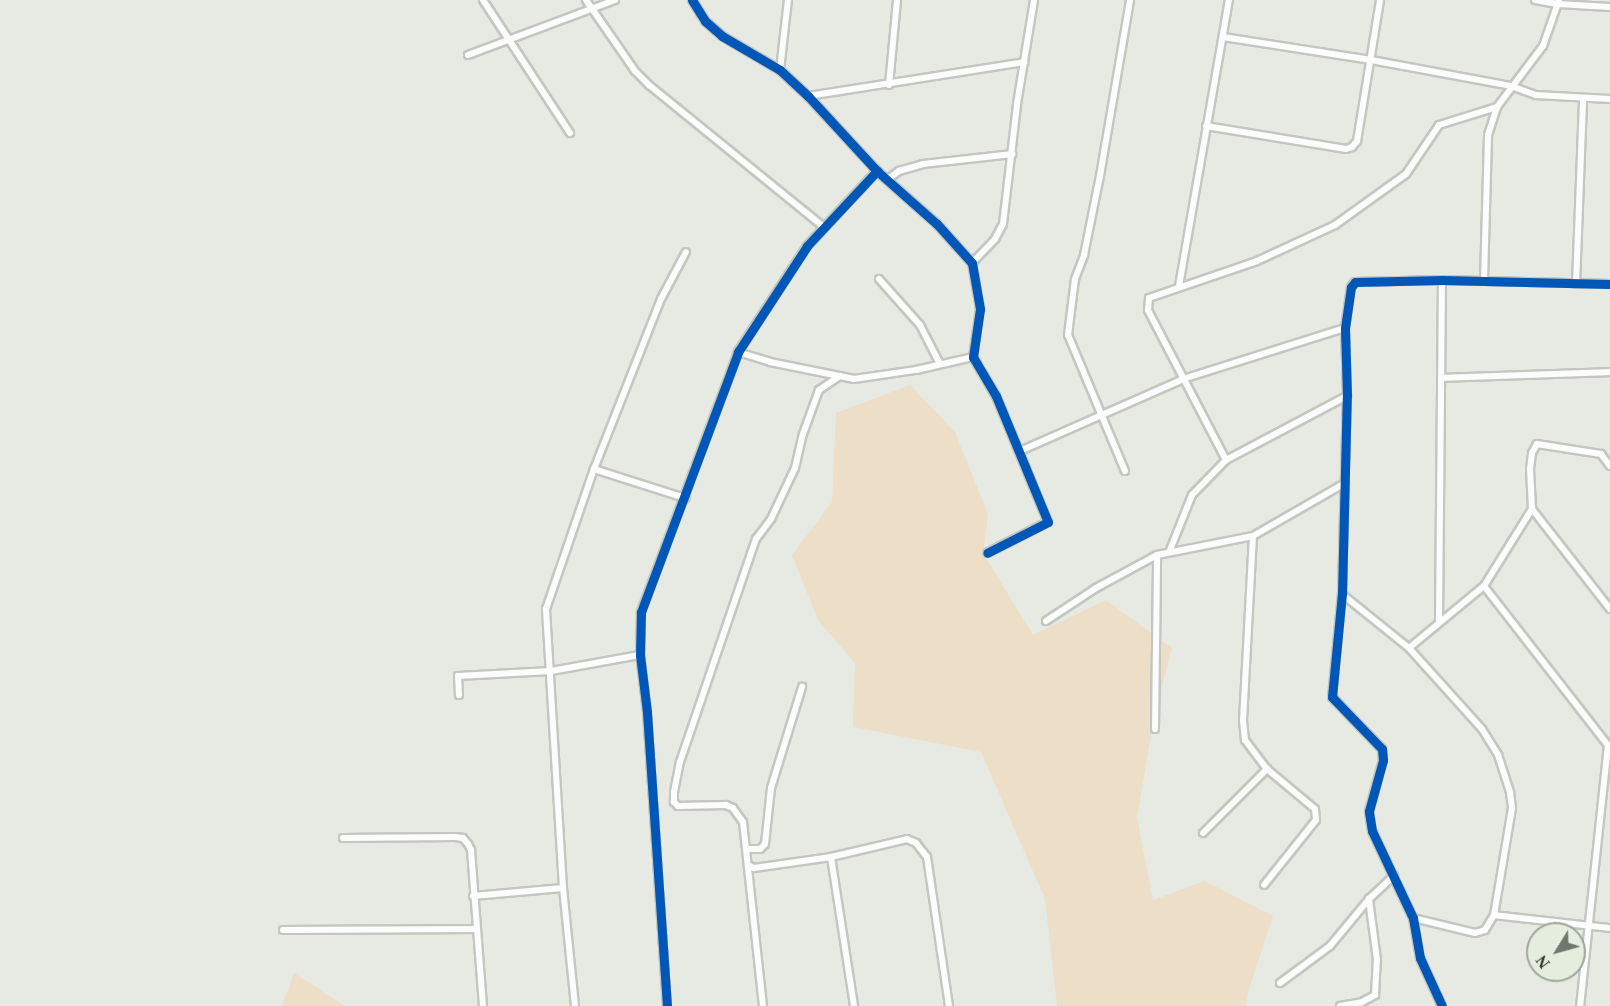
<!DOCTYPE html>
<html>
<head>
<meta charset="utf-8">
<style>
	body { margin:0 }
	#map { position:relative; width:1610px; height:1006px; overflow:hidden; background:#e6eae2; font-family:Georgia,serif }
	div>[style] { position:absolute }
	.green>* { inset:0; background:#eddec8 }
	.roads { filter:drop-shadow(2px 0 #c3c7c0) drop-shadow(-2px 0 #c3c7c0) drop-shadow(0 2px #c3c7c0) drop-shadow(0 -2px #c3c7c0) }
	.minor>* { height:6px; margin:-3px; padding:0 3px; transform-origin:3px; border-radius:3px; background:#fbfcfb }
	.cycleway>* { height:9px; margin:-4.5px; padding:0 4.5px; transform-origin:4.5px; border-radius:4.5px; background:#0057b8 }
	span { translate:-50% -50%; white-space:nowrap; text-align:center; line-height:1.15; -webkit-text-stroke:4.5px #e5eede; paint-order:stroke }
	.north { position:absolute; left:1526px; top:922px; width:60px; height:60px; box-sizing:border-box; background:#e5eede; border:2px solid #9ea599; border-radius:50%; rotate:233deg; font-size:16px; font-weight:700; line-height:24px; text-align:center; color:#343731 }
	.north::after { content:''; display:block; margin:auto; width:21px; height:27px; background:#72766f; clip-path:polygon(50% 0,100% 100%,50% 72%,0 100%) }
</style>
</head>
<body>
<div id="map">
	<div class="green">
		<i style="clip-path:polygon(910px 385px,955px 432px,988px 514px,983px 553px,1033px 635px,1106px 600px,1172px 648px,1155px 712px,1137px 818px,1153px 900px,1205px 881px,1273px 916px,1249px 989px,1246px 1006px,1057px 1006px,1045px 899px,981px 752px,853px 727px,855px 663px,818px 620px,792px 555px,832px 502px,836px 413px)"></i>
		<i style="clip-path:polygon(294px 973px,342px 1004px,345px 1006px,282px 1006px)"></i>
	</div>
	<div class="roads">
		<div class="minor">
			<i style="left:483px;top:0;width:159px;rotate:56.8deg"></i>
			<i style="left:586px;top:0;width:86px;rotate:55.4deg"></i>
			<i style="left:635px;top:71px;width:20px;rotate:45deg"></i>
			<i style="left:649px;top:85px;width:225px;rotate:39.1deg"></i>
			<i style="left:692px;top:0;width:25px;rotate:58deg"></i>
			<i style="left:705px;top:21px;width:23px;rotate:41deg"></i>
			<i style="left:722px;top:36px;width:67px;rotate:30.4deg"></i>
			<i style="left:780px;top:70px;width:38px;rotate:43deg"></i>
			<i style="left:808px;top:96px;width:102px;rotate:47.4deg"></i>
			<i style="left:877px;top:171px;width:80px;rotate:41.5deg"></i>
			<i style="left:937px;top:224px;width:52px;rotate:48.1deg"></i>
			<i style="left:972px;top:263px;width:47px;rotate:80.1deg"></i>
			<i style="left:980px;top:309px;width:49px;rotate:98.3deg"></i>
			<i style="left:973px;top:357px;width:45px;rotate:59.5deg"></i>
			<i style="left:996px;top:396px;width:136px;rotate:67.6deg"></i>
			<i style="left:1048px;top:522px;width:68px;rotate:153.1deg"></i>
			<i style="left:1535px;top:0;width:23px;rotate:10deg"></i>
			<i style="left:1558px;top:4px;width:52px;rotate:3.3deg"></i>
			<i style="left:1223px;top:37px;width:150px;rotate:8.8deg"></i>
			<i style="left:1371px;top:60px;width:142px;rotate:10.5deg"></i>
			<i style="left:1511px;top:86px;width:27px;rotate:20deg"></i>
			<i style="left:1536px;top:95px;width:74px;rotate:3.1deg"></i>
			<i style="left:468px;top:55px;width:157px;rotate:-20.5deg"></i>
			<i style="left:780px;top:70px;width:70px;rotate:-83.5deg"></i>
			<i style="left:889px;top:85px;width:85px;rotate:-84.6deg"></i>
			<i style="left:808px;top:96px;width:219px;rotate:-8.9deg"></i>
			<i style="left:1206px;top:126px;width:142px;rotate:9.3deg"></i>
			<i style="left:1346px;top:149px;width:6px;rotate:-18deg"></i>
			<i style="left:1352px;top:147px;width:8px;rotate:-50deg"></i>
			<i style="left:1357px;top:141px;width:143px;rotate:-80.7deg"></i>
			<i style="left:888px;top:179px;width:14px;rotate:-36deg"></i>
			<i style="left:899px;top:171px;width:25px;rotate:-16deg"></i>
			<i style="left:923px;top:164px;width:90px;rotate:-6.4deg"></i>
			<i style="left:972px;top:263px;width:33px;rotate:-46deg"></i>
			<i style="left:995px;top:239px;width:17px;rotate:-62deg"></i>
			<i style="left:1003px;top:224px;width:121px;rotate:-83.3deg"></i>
			<i style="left:1017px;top:104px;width:105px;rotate:-80.7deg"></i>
			<i style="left:879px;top:279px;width:62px;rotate:48.3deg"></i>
			<i style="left:920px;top:325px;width:44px;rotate:62.9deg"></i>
			<i style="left:1484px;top:280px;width:145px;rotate:-88.4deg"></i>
			<i style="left:1488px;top:135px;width:29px;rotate:-72deg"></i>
			<i style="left:1576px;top:284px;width:184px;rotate:-87.8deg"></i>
			<i style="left:1179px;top:286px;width:290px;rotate:-80.1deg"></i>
			<i style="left:738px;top:352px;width:34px;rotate:17deg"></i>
			<i style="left:770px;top:362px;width:86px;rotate:11.4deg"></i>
			<i style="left:854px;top:379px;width:63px;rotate:-8.3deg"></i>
			<i style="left:916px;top:370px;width:58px;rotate:-12.8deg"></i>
			<i style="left:1441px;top:378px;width:169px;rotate:-2deg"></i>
			<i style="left:1020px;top:451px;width:178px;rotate:-23.8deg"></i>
			<i style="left:1183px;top:379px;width:170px;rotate:-17.5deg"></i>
			<i style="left:1226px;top:460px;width:169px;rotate:-117.5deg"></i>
			<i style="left:1148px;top:310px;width:12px;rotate:-85deg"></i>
			<i style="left:1149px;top:298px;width:114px;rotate:-18.9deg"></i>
			<i style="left:1257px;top:261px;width:86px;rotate:-24.8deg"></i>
			<i style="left:1335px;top:225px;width:87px;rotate:-35.7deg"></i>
			<i style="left:1406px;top:174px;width:59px;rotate:-56deg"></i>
			<i style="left:1439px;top:125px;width:61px;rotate:-17.2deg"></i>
			<i style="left:1497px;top:107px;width:76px;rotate:-53deg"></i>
			<i style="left:1543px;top:46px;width:49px;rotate:-70.8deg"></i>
			<i style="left:1610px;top:466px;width:15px;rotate:-127deg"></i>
			<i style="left:1601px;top:454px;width:65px;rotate:-171.1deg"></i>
			<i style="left:1537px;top:444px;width:10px;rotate:119deg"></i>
			<i style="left:1532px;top:453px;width:16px;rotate:97deg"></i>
			<i style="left:1530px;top:469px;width:40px;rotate:87.1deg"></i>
			<i style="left:1532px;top:509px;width:127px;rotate:52deg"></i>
			<i style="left:594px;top:469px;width:96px;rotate:17.7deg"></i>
			<i style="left:1125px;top:471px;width:147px;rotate:-112.7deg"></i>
			<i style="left:1068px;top:335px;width:56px;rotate:-82.9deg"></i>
			<i style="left:1075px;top:279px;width:26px;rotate:-69deg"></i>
			<i style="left:1084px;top:255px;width:81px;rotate:-78.6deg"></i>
			<i style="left:1100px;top:176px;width:179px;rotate:-80.3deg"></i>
			<i style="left:1253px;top:536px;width:185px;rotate:93.1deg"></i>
			<i style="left:1243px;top:721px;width:19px;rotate:84deg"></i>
			<i style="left:1245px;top:740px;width:36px;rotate:53deg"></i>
			<i style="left:1267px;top:769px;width:62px;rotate:39.8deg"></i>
			<i style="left:1315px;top:809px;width:11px;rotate:85deg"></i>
			<i style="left:1316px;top:820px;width:83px;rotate:128.7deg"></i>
			<i style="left:1170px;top:550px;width:59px;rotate:-68.2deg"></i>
			<i style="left:1192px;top:495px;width:49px;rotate:-45.8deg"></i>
			<i style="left:1226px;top:460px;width:137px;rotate:-27.9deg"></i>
			<i style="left:1484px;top:586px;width:202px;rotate:52.1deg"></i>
			<i style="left:1608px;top:745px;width:262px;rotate:96.1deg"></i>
			<i style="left:1342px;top:594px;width:86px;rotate:38.9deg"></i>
			<i style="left:1409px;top:648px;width:109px;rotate:48deg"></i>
			<i style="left:1482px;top:729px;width:31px;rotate:58deg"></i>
			<i style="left:1498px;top:755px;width:40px;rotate:72deg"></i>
			<i style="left:1510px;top:793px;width:15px;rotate:82deg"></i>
			<i style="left:1512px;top:808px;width:49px;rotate:99.5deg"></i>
			<i style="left:1504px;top:856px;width:60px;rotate:99.6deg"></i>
			<i style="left:1494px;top:915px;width:17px;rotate:121deg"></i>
			<i style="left:1485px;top:930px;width:10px;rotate:163deg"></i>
			<i style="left:1475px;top:933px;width:64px;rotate:-166.4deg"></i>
			<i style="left:1046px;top:621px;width:60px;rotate:-33.4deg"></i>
			<i style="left:1096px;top:588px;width:69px;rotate:-28.4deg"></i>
			<i style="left:1157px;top:555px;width:98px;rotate:-11.2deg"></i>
			<i style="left:1253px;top:536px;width:106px;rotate:-29.9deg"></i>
			<i style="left:1439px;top:621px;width:341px;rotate:-89.5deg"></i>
			<i style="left:1409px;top:648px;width:97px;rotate:-39.6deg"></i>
			<i style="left:1484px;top:586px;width:91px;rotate:-58.1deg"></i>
			<i style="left:459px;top:695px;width:19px;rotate:-93deg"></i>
			<i style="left:458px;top:676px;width:93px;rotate:-3.1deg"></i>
			<i style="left:551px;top:671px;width:90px;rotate:-10.2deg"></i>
			<i style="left:1155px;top:729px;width:174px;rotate:-89.3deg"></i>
			<i style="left:1203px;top:833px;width:91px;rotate:-45deg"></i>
			<i style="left:343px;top:838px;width:112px;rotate:-0.5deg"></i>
			<i style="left:455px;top:837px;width:8px;rotate:7deg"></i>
			<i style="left:463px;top:838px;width:8px;rotate:50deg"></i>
			<i style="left:468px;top:844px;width:7px;rotate:63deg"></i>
			<i style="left:471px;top:850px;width:156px;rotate:85.6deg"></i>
			<i style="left:746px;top:849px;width:14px"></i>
			<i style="left:760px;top:849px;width:7px;rotate:-45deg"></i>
			<i style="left:765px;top:844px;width:56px;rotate:-83.9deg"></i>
			<i style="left:771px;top:788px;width:106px;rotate:-72.9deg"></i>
			<i style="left:831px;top:857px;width:151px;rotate:81.2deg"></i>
			<i style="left:748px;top:865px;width:7px;rotate:27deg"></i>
			<i style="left:754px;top:868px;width:78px;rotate:-8.1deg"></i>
			<i style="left:831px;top:857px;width:78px;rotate:-13.3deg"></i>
			<i style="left:907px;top:839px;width:10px;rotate:24deg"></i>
			<i style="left:916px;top:843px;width:18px;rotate:52deg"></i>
			<i style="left:927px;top:857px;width:151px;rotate:81.6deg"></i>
			<i style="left:473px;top:896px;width:90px;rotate:-5.1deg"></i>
			<i style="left:1494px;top:915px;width:117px;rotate:6.4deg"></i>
			<i style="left:283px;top:930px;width:193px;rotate:-0.3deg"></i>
			<i style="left:1280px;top:983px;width:62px;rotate:-36.5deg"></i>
			<i style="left:1330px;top:946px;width:61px;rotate:-50.3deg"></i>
			<i style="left:1369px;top:899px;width:34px;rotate:-43deg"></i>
			<i style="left:575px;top:1006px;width:119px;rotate:-95.8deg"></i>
			<i style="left:563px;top:888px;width:280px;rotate:-93.5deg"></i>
			<i style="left:546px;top:609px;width:148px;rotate:-71.1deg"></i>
			<i style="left:594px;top:469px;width:183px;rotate:-68.5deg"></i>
			<i style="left:661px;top:299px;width:53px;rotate:-62deg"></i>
			<i style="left:667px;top:1006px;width:295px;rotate:-93.9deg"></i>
			<i style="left:647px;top:712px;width:57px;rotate:-97deg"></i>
			<i style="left:640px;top:655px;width:43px;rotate:-88.7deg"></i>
			<i style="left:641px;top:612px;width:278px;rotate:-69.5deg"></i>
			<i style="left:738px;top:352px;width:126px;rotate:-56.9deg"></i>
			<i style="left:807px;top:246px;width:103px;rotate:-47deg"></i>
			<i style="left:763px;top:1006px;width:185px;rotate:-96.2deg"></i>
			<i style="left:743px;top:822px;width:17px;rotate:-126deg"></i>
			<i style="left:733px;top:808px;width:8px;rotate:-157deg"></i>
			<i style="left:726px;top:805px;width:48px;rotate:178.8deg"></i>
			<i style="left:678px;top:806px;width:6px;rotate:-135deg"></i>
			<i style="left:674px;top:802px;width:10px;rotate:-90deg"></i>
			<i style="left:674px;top:792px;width:31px;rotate:-79deg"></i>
			<i style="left:680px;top:762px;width:236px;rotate:-71.2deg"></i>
			<i style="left:756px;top:539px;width:25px;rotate:-53deg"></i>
			<i style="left:771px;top:519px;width:56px;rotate:-64.8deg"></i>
			<i style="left:795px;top:468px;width:35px;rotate:-77deg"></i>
			<i style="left:803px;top:434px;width:47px;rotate:-70deg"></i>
			<i style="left:819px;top:390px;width:25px;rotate:-34deg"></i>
			<i style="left:1340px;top:1006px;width:22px;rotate:-10deg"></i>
			<i style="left:1362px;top:1002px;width:15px;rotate:-28deg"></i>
			<i style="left:1375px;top:995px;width:35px;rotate:-87deg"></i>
			<i style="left:1377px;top:960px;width:62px;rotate:-97.5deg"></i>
			<i style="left:1442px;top:1006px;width:53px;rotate:-114.6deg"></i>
			<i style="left:1420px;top:958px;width:41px;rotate:-99.9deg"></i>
			<i style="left:1413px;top:918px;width:96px;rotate:-115.2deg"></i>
			<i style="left:1372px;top:831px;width:20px;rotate:-99deg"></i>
			<i style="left:1369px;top:811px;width:53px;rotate:-74.6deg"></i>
			<i style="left:1383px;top:760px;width:11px;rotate:-95deg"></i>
			<i style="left:1382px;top:749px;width:72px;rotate:-133.9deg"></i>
			<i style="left:1332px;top:697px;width:103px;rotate:-84.5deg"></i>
			<i style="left:1342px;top:594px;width:198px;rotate:-88.6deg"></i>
			<i style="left:1347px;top:396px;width:68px;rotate:-91.7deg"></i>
			<i style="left:1345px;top:328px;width:41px;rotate:-81.7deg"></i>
			<i style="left:1351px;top:287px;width:6px;rotate:-51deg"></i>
			<i style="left:1355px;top:282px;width:87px;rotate:-1.3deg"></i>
			<i style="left:1442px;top:280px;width:168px;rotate:1.4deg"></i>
		</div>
	</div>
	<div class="cycleway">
		<i style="left:692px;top:0;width:25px;rotate:58deg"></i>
		<i style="left:705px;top:21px;width:23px;rotate:41deg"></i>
		<i style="left:722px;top:36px;width:67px;rotate:30.4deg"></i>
		<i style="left:780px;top:70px;width:38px;rotate:43deg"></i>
		<i style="left:808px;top:96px;width:102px;rotate:47.4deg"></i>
		<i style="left:877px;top:171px;width:80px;rotate:41.5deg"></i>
		<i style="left:937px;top:224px;width:52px;rotate:48.1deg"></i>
		<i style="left:972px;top:263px;width:47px;rotate:80.1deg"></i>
		<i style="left:980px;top:309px;width:49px;rotate:98.3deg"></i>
		<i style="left:973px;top:357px;width:45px;rotate:59.5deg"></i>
		<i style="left:996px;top:396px;width:136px;rotate:67.6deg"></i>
		<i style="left:1048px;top:522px;width:68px;rotate:153.1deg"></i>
		<i style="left:667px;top:1006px;width:295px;rotate:-93.9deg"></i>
		<i style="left:647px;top:712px;width:57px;rotate:-97deg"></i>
		<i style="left:640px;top:655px;width:43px;rotate:-88.7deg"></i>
		<i style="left:641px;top:612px;width:278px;rotate:-69.5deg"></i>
		<i style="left:738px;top:352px;width:126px;rotate:-56.9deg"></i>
		<i style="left:807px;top:246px;width:103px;rotate:-47deg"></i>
		<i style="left:1442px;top:1006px;width:53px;rotate:-114.6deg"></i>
		<i style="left:1420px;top:958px;width:41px;rotate:-99.9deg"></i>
		<i style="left:1413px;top:918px;width:96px;rotate:-115.2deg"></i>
		<i style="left:1372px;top:831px;width:20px;rotate:-99deg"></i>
		<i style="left:1369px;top:811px;width:53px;rotate:-74.6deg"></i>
		<i style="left:1383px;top:760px;width:11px;rotate:-95deg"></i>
		<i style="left:1382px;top:749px;width:72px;rotate:-133.9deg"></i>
		<i style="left:1332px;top:697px;width:103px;rotate:-84.5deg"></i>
		<i style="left:1342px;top:594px;width:198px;rotate:-88.6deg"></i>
		<i style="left:1347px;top:396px;width:68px;rotate:-91.7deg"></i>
		<i style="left:1345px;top:328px;width:41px;rotate:-81.7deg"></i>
		<i style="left:1351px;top:287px;width:6px;rotate:-51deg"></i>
		<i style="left:1355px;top:282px;width:87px;rotate:-1.3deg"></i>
		<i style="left:1442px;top:280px;width:168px;rotate:1.4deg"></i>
	</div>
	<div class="north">N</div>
</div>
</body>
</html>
